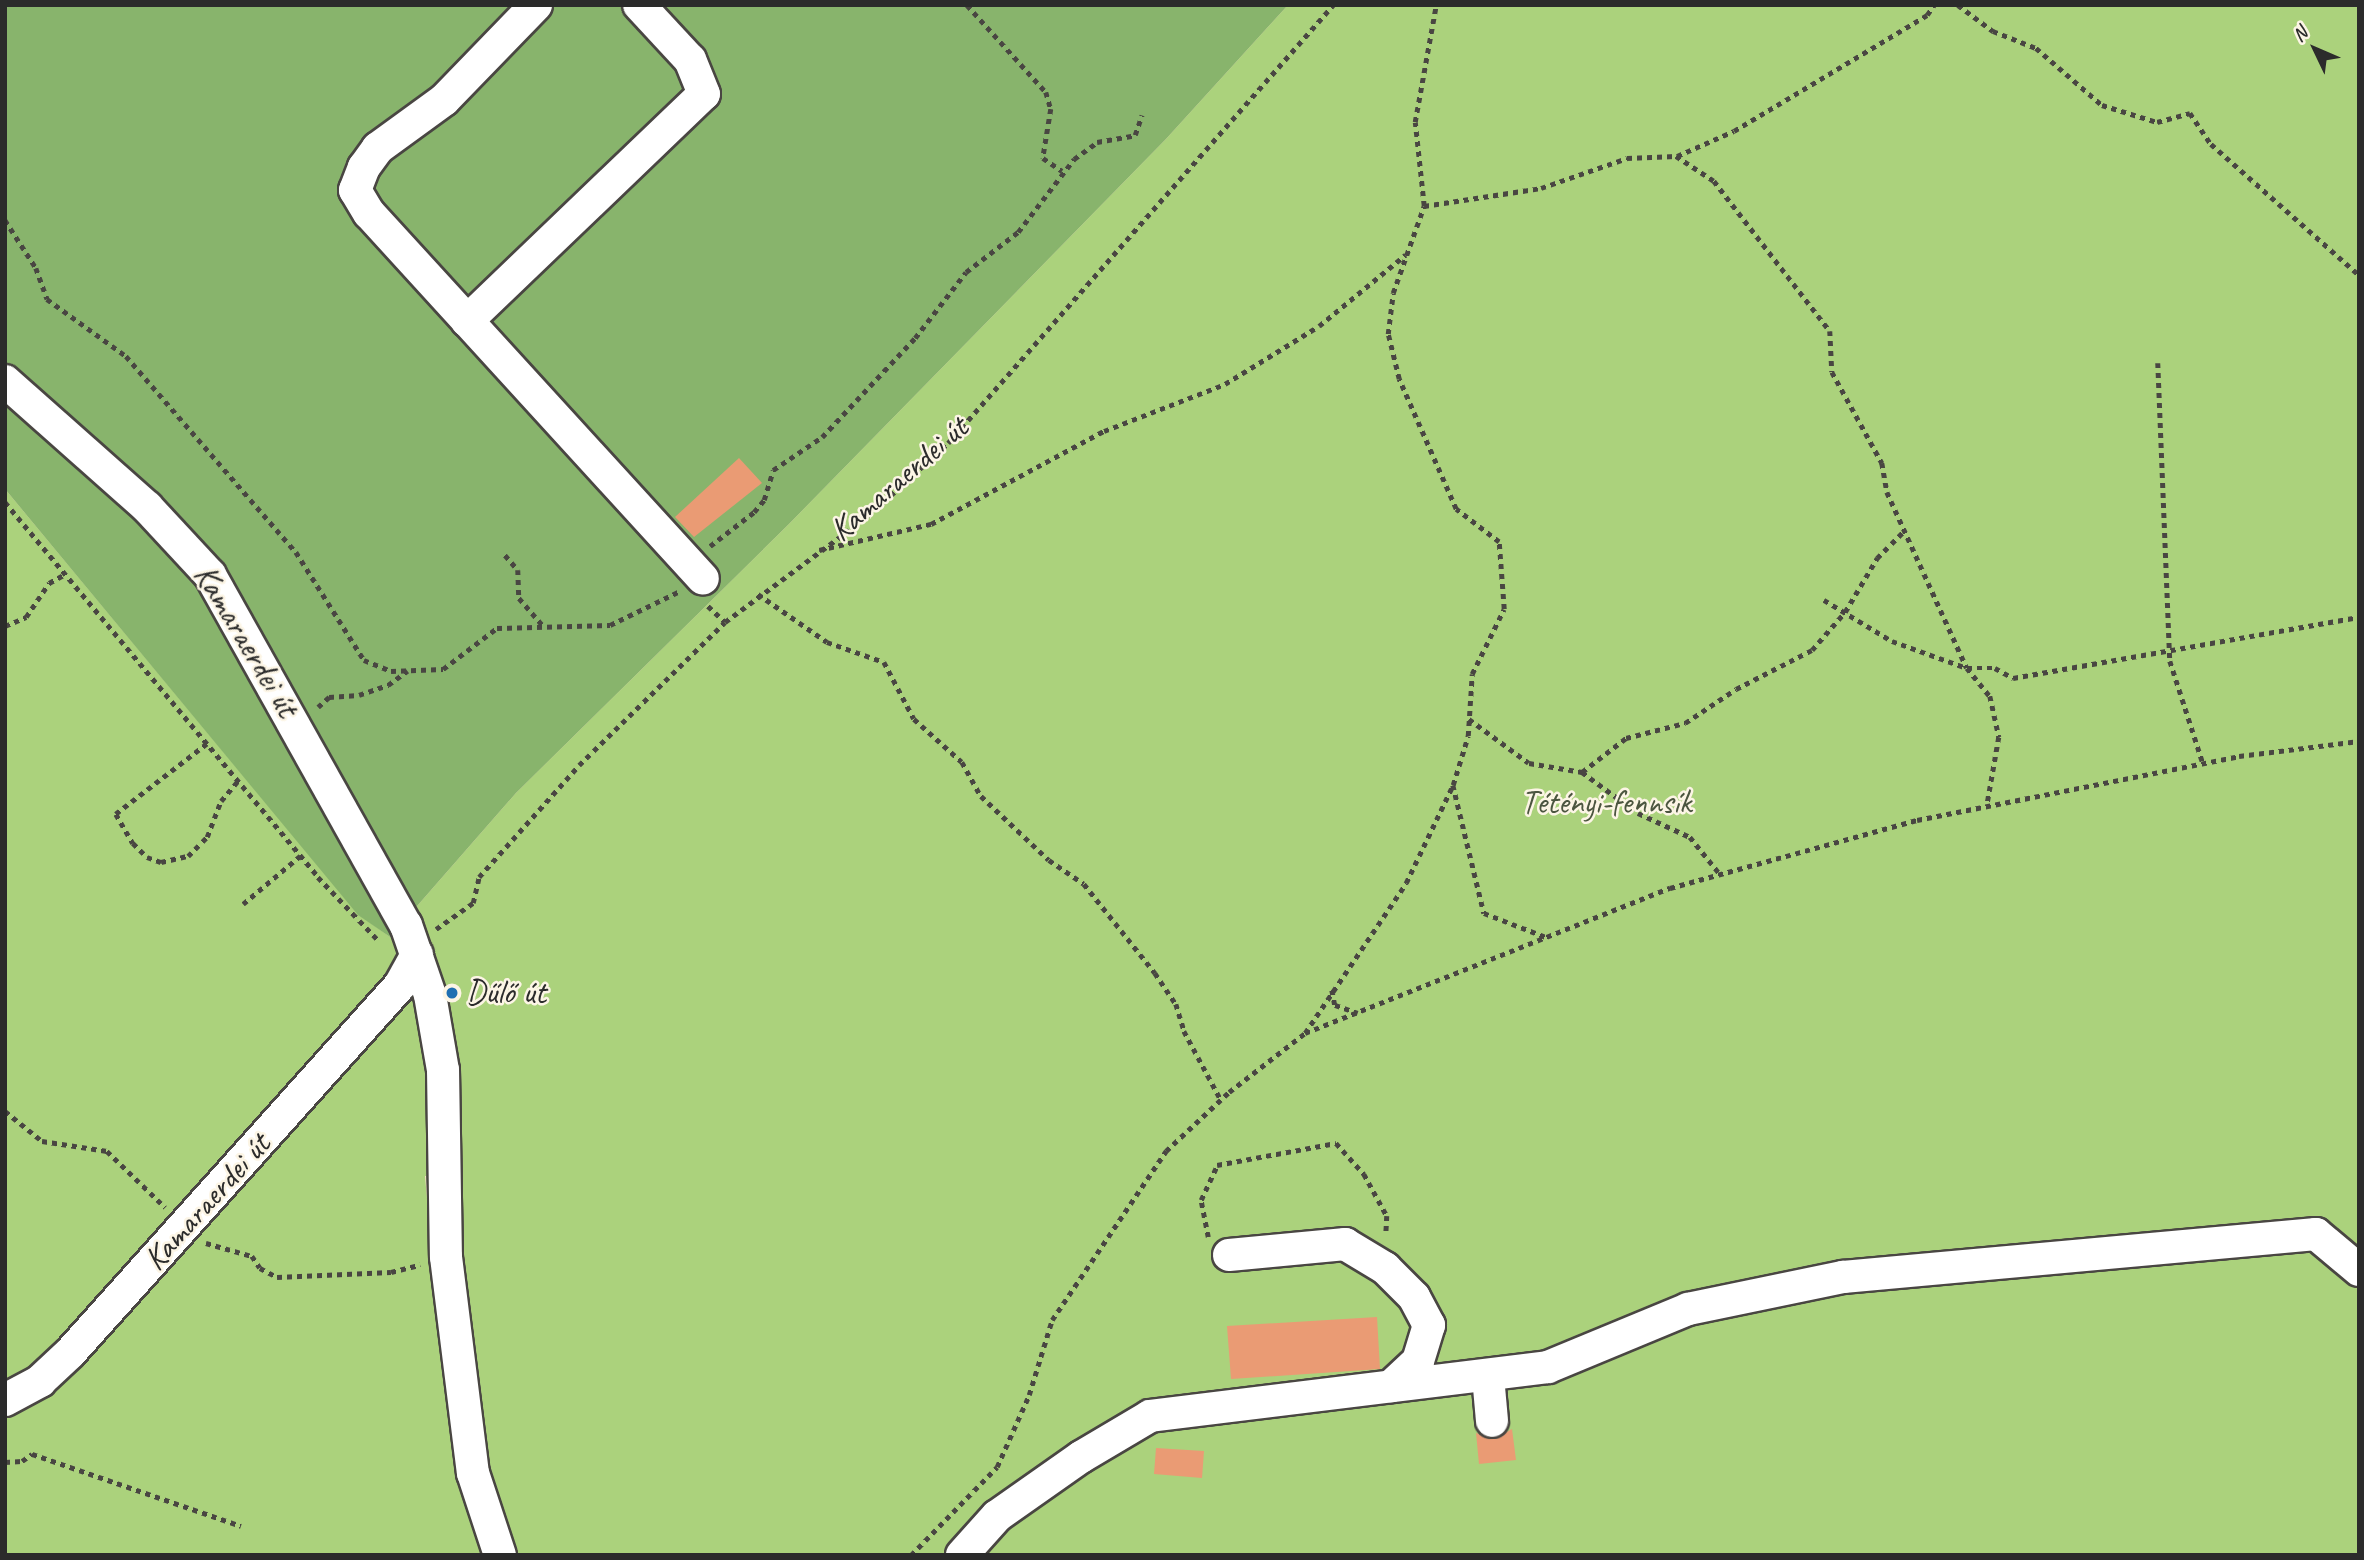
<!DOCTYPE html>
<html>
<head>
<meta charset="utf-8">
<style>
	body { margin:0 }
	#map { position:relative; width:2364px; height:1560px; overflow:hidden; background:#f5e0c6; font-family:Caveat,sans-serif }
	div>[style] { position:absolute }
	.green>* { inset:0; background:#abd27c }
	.forest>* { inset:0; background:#88b46c }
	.building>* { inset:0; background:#ea9b74 }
	.path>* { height:4.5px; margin-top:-2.25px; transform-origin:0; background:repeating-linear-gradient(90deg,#494642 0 5px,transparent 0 10px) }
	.roads { filter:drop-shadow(2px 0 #494642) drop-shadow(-2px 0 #494642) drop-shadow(0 2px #494642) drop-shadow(0 -2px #494642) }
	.minor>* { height:32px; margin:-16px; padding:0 16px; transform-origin:16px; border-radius:16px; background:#fff }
	.dots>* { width:19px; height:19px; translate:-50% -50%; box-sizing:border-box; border:4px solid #fcf5e5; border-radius:50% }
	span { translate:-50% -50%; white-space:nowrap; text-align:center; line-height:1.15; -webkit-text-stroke:5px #fcf5e5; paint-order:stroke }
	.street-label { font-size:33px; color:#2b2b2b }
	.park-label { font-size:33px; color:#4b553f }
	.poi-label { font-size:33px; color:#2b2b2b }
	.left { translate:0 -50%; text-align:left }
	.frame { position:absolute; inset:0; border:7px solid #2b2b2b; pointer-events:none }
	.north { position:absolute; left:2280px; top:14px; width:70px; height:70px; -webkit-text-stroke:5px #fcf5e5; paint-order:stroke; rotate:314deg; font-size:19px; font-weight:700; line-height:28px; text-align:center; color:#2b2b2b }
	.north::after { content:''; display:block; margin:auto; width:24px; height:32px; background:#2b2b2b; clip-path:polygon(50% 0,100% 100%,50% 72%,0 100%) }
</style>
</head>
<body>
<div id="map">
	<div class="green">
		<i style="clip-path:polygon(evenodd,1288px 5px,2359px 5px,2359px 1555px,5px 1555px,5px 489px,358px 914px,390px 937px,516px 793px,789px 524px,1166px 139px,1288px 5px,425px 1176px,426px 1176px,451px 1405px,437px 1310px,425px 1176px)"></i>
	</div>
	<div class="forest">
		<i style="clip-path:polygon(5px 5px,1288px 5px,1166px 139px,789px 524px,516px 793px,390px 937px,358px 915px,5px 489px)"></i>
	</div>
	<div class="building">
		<i style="clip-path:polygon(739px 458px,762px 483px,694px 537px,675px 517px)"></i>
		<i style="clip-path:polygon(1377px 1317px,1380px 1369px,1231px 1379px,1227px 1326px)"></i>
		<i style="clip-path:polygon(1512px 1429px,1516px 1460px,1479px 1464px,1476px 1433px,1494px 1439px)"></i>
		<i style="clip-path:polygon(1156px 1448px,1204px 1451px,1202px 1478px,1154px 1474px)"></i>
	</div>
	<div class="path">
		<i style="left:967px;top:5px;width:118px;rotate:47.8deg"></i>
		<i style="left:1046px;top:92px;width:18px;rotate:74deg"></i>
		<i style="left:1051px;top:109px;width:50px;rotate:99.3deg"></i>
		<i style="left:1043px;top:158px;width:23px;rotate:34deg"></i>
		<i style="left:1958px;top:5px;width:44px;rotate:36.6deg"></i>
		<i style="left:1993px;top:31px;width:46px;rotate:21.6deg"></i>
		<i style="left:2036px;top:48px;width:87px;rotate:40.8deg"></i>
		<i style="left:2102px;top:105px;width:58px;rotate:17.2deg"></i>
		<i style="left:2157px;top:122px;width:34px;rotate:-15deg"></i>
		<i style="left:2190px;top:113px;width:37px;rotate:56deg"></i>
		<i style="left:2211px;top:144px;width:198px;rotate:41.5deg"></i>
		<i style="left:1677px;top:156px;width:62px;rotate:-23.7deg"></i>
		<i style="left:1734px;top:131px;width:225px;rotate:-31deg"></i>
		<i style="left:1927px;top:15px;width:12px;rotate:-55deg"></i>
		<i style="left:1424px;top:206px;width:118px;rotate:-8.7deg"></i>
		<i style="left:1541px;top:188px;width:91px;rotate:-19.2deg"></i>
		<i style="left:1627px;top:158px;width:49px;rotate:-2.3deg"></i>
		<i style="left:1676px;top:156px;width:45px;rotate:33.3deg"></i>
		<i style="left:1714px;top:181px;width:190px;rotate:52.3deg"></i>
		<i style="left:1830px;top:331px;width:41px;rotate:87.2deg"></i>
		<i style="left:1832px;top:372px;width:104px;rotate:61.2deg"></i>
		<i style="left:1882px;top:463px;width:29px;rotate:80deg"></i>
		<i style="left:1887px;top:492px;width:193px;rotate:65.6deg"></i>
		<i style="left:1967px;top:668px;width:36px;rotate:51deg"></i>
		<i style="left:1990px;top:696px;width:42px;rotate:77.6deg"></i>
		<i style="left:1999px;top:737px;width:70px;rotate:99.9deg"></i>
		<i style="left:5px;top:220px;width:57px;rotate:57.1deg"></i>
		<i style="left:36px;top:268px;width:33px;rotate:70deg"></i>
		<i style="left:47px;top:299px;width:97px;rotate:35.8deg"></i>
		<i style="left:126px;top:356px;width:259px;rotate:49.1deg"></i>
		<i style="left:296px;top:552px;width:128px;rotate:57.8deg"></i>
		<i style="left:364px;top:660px;width:29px;rotate:22deg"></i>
		<i style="left:391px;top:671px;width:52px;rotate:-2.2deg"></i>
		<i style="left:443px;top:669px;width:68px;rotate:-37.2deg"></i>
		<i style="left:497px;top:628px;width:113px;rotate:-1.5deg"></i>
		<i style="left:610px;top:625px;width:76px;rotate:-25.9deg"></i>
		<i style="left:2158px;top:363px;width:298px;rotate:87.7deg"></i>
		<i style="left:2170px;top:661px;width:107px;rotate:72.1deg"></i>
		<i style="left:5px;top:502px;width:488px;rotate:50.1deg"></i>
		<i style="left:318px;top:877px;width:88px;rotate:46.4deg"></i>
		<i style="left:710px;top:546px;width:56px;rotate:-37.7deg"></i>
		<i style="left:754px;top:512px;width:16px;rotate:-50deg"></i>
		<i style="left:764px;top:500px;width:31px;rotate:-73deg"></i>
		<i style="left:773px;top:470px;width:59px;rotate:-34deg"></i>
		<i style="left:822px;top:437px;width:136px;rotate:-46.8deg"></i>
		<i style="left:915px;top:338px;width:83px;rotate:-52.3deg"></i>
		<i style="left:966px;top:272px;width:66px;rotate:-37.6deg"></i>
		<i style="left:1018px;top:232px;width:92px;rotate:-52.5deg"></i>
		<i style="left:1074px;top:159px;width:29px;rotate:-36deg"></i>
		<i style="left:1097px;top:142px;width:39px;rotate:-10deg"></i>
		<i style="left:1135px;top:135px;width:21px;rotate:-71deg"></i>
		<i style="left:819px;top:550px;width:115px;rotate:-13.1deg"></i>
		<i style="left:931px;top:524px;width:196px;rotate:-28.3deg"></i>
		<i style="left:1104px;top:431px;width:130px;rotate:-21.2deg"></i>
		<i style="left:1225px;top:384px;width:110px;rotate:-31.7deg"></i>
		<i style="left:1319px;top:326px;width:112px;rotate:-39.5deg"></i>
		<i style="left:505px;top:555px;width:20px;rotate:49deg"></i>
		<i style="left:518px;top:570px;width:28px;rotate:88deg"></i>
		<i style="left:519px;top:598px;width:37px;rotate:49deg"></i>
		<i style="left:758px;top:594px;width:84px;rotate:34.8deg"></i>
		<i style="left:827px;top:642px;width:60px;rotate:19.3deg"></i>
		<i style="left:884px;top:662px;width:64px;rotate:62.2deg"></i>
		<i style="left:914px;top:719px;width:64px;rotate:41.9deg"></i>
		<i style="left:962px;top:762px;width:39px;rotate:61deg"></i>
		<i style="left:981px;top:796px;width:93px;rotate:43.3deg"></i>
		<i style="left:1049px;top:860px;width:42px;rotate:34.4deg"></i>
		<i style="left:1084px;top:884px;width:114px;rotate:51.4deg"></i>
		<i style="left:1155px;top:973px;width:37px;rotate:56deg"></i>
		<i style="left:1176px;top:1004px;width:28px;rotate:73deg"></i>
		<i style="left:1184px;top:1031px;width:78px;rotate:61.8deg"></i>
		<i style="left:1824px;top:600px;width:79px;rotate:31.1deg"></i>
		<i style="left:1892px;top:641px;width:80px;rotate:19.8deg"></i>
		<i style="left:1967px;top:668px;width:28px"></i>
		<i style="left:1995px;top:668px;width:21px;rotate:29deg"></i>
		<i style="left:2013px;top:678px;width:351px;rotate:-10deg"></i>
		<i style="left:708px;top:606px;width:23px;rotate:43deg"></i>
		<i style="left:5px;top:626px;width:23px;rotate:-23deg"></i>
		<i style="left:26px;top:617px;width:41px;rotate:-55.9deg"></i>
		<i style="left:49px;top:583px;width:18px;rotate:-29deg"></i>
		<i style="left:318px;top:707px;width:15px;rotate:-42deg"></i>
		<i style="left:329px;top:697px;width:30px;rotate:-4deg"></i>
		<i style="left:359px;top:695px;width:31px;rotate:-19deg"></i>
		<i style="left:388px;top:685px;width:24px;rotate:-36deg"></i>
		<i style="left:1469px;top:719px;width:74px;rotate:36.3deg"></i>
		<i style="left:1529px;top:763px;width:54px;rotate:9.6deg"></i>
		<i style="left:1582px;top:772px;width:69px;rotate:36.2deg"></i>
		<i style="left:1638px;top:813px;width:57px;rotate:24.8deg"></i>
		<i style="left:1690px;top:837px;width:48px;rotate:51deg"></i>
		<i style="left:207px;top:744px;width:115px;rotate:142.4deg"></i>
		<i style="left:116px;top:814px;width:34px;rotate:60deg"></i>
		<i style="left:133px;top:843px;width:20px;rotate:45deg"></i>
		<i style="left:147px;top:857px;width:15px;rotate:20deg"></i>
		<i style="left:161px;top:862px;width:28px;rotate:-13deg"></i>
		<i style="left:188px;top:856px;width:27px;rotate:-45deg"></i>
		<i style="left:207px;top:837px;width:39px;rotate:-69deg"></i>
		<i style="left:221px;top:801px;width:26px;rotate:-50deg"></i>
		<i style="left:1582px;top:772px;width:56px;rotate:-37.7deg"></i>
		<i style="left:1626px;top:738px;width:61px;rotate:-14.3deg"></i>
		<i style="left:1685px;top:723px;width:61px;rotate:-33.7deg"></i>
		<i style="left:1736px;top:689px;width:85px;rotate:-27.2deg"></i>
		<i style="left:1812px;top:650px;width:50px;rotate:-49deg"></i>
		<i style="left:1845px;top:612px;width:63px;rotate:-59.3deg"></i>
		<i style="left:1877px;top:558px;width:40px;rotate:-45deg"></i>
		<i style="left:1453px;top:785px;width:132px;rotate:76.4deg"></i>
		<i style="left:1484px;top:913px;width:66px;rotate:21.2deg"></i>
		<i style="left:243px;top:904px;width:75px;rotate:-40.1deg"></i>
		<i style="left:436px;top:929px;width:45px;rotate:-35.1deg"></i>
		<i style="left:473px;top:903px;width:27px;rotate:-77deg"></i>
		<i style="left:479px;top:877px;width:150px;rotate:-48.2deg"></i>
		<i style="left:579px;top:765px;width:204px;rotate:-44.4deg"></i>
		<i style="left:725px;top:622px;width:178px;rotate:-36.5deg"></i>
		<i style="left:868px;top:516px;width:108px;rotate:-42.4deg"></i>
		<i style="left:948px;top:443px;width:583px;rotate:-48.68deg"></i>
		<i style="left:1332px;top:990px;width:15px;rotate:79deg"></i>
		<i style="left:1335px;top:1005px;width:24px;rotate:19deg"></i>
		<i style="left:1305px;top:1033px;width:181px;rotate:-56deg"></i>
		<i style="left:1406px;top:883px;width:109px;rotate:-64.4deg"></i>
		<i style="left:1453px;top:785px;width:51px;rotate:-73deg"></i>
		<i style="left:1468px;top:736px;width:62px;rotate:-86.3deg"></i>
		<i style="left:1472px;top:674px;width:72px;rotate:-63.8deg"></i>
		<i style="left:1504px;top:609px;width:67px;rotate:-94.3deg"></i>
		<i style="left:1499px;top:542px;width:54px;rotate:-142.5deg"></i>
		<i style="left:1456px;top:509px;width:142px;rotate:-113.7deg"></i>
		<i style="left:1399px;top:379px;width:46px;rotate:-103.7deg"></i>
		<i style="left:1388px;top:334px;width:41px;rotate:-83deg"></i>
		<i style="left:1393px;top:293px;width:92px;rotate:-70.4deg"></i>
		<i style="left:1424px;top:206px;width:84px;rotate:-96.1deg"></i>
		<i style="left:1415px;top:122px;width:119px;rotate:-79.8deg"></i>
		<i style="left:5px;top:1111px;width:48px;rotate:39deg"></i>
		<i style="left:42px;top:1141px;width:66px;rotate:8.7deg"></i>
		<i style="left:107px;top:1151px;width:81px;rotate:44deg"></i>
		<i style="left:1208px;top:1237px;width:38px;rotate:-101deg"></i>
		<i style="left:1201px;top:1200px;width:38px;rotate:-65deg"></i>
		<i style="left:1217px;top:1165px;width:121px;rotate:-10.5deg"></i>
		<i style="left:1336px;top:1143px;width:42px;rotate:47.9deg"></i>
		<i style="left:1364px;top:1174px;width:48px;rotate:61.3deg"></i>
		<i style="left:1387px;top:1216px;width:19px;rotate:93deg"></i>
		<i style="left:206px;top:1243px;width:48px;rotate:15.8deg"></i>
		<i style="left:252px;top:1256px;width:14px;rotate:56deg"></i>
		<i style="left:260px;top:1268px;width:19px;rotate:28deg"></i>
		<i style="left:277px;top:1277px;width:114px;rotate:-2.5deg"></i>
		<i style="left:391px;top:1272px;width:30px;rotate:-14deg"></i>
		<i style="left:5px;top:1462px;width:17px;rotate:-3deg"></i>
		<i style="left:22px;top:1461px;width:12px;rotate:-35deg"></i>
		<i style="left:32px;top:1454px;width:221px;rotate:19deg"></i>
		<i style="left:911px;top:1555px;width:123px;rotate:-45.7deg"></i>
		<i style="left:997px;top:1467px;width:79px;rotate:-66deg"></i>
		<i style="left:1029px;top:1395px;width:78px;rotate:-73deg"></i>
		<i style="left:1052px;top:1320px;width:204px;rotate:-56deg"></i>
		<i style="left:1166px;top:1151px;width:86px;rotate:-43.1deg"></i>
		<i style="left:1229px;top:1092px;width:96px;rotate:-37.8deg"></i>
		<i style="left:1305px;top:1033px;width:393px;rotate:-21.7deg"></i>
		<i style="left:1670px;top:888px;width:256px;rotate:-15.4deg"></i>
		<i style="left:1917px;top:820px;width:328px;rotate:-11.2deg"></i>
		<i style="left:2239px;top:756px;width:121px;rotate:-7.1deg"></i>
	</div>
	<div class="roads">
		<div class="minor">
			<i style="left:536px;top:5px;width:132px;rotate:134.1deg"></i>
			<i style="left:444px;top:100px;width:82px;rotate:144deg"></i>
			<i style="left:378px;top:148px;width:24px;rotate:126deg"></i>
			<i style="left:364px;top:167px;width:25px;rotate:111deg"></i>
			<i style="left:355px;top:190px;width:27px;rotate:59deg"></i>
			<i style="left:369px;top:213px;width:495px;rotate:47.6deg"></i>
			<i style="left:467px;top:321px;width:328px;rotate:-43.8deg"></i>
			<i style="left:704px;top:94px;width:37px;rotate:-112deg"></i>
			<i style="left:690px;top:60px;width:75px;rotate:-132.8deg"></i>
			<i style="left:5px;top:381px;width:190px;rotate:41.6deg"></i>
			<i style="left:147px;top:507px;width:93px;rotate:47.2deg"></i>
			<i style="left:210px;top:575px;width:401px;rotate:60.8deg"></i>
			<i style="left:406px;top:925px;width:74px;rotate:71.1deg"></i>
			<i style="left:430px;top:995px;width:76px;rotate:80.2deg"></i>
			<i style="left:443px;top:1070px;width:187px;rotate:89.1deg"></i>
			<i style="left:446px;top:1257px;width:218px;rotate:82.9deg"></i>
			<i style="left:473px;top:1473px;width:86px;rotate:71.8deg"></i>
			<i style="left:1229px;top:1255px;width:117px;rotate:-5.4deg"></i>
			<i style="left:1345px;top:1244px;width:47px;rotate:31deg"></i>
			<i style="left:1385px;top:1268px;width:41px;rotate:45deg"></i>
			<i style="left:1414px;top:1297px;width:32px;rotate:62deg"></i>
			<i style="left:1429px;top:1325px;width:38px;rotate:107deg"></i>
			<i style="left:1418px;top:1361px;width:37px;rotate:137deg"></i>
			<i style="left:1488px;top:1376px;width:45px;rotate:84.9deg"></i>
			<i style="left:5px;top:1400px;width:40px;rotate:-28deg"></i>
			<i style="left:40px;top:1381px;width:41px;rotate:-43deg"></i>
			<i style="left:70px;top:1353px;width:494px;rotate:-48.1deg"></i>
			<i style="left:400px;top:985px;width:35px;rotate:-61deg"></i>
			<i style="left:962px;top:1555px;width:52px;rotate:-48.1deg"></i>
			<i style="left:997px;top:1516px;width:103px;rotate:-35.1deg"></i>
			<i style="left:1081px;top:1457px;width:80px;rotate:-30.7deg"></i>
			<i style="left:1150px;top:1416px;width:401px;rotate:-7deg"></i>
			<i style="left:1548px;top:1367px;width:152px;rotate:-22.5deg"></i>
			<i style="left:1688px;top:1309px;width:158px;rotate:-11.7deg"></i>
			<i style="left:1843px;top:1277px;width:475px;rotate:-5.2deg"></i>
			<i style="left:2316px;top:1234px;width:56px;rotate:39.9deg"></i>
		</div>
	</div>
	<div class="dots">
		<i style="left:452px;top:993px;background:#1f6fb2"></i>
	</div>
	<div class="street-label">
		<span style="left:899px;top:479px;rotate:-41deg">Kamaraerdei út</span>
		<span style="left:246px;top:641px;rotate:59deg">Kamaraerdei út</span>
		<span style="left:207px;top:1202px;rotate:-48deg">Kamaraerdei út</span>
	</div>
	<div class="park-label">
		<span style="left:1606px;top:803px">Tétényi-fennsík</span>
	</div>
	<div class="poi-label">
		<span class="left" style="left:466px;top:993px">Dűlő út</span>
	</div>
	<div class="frame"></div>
	<div class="north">N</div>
</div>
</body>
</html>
